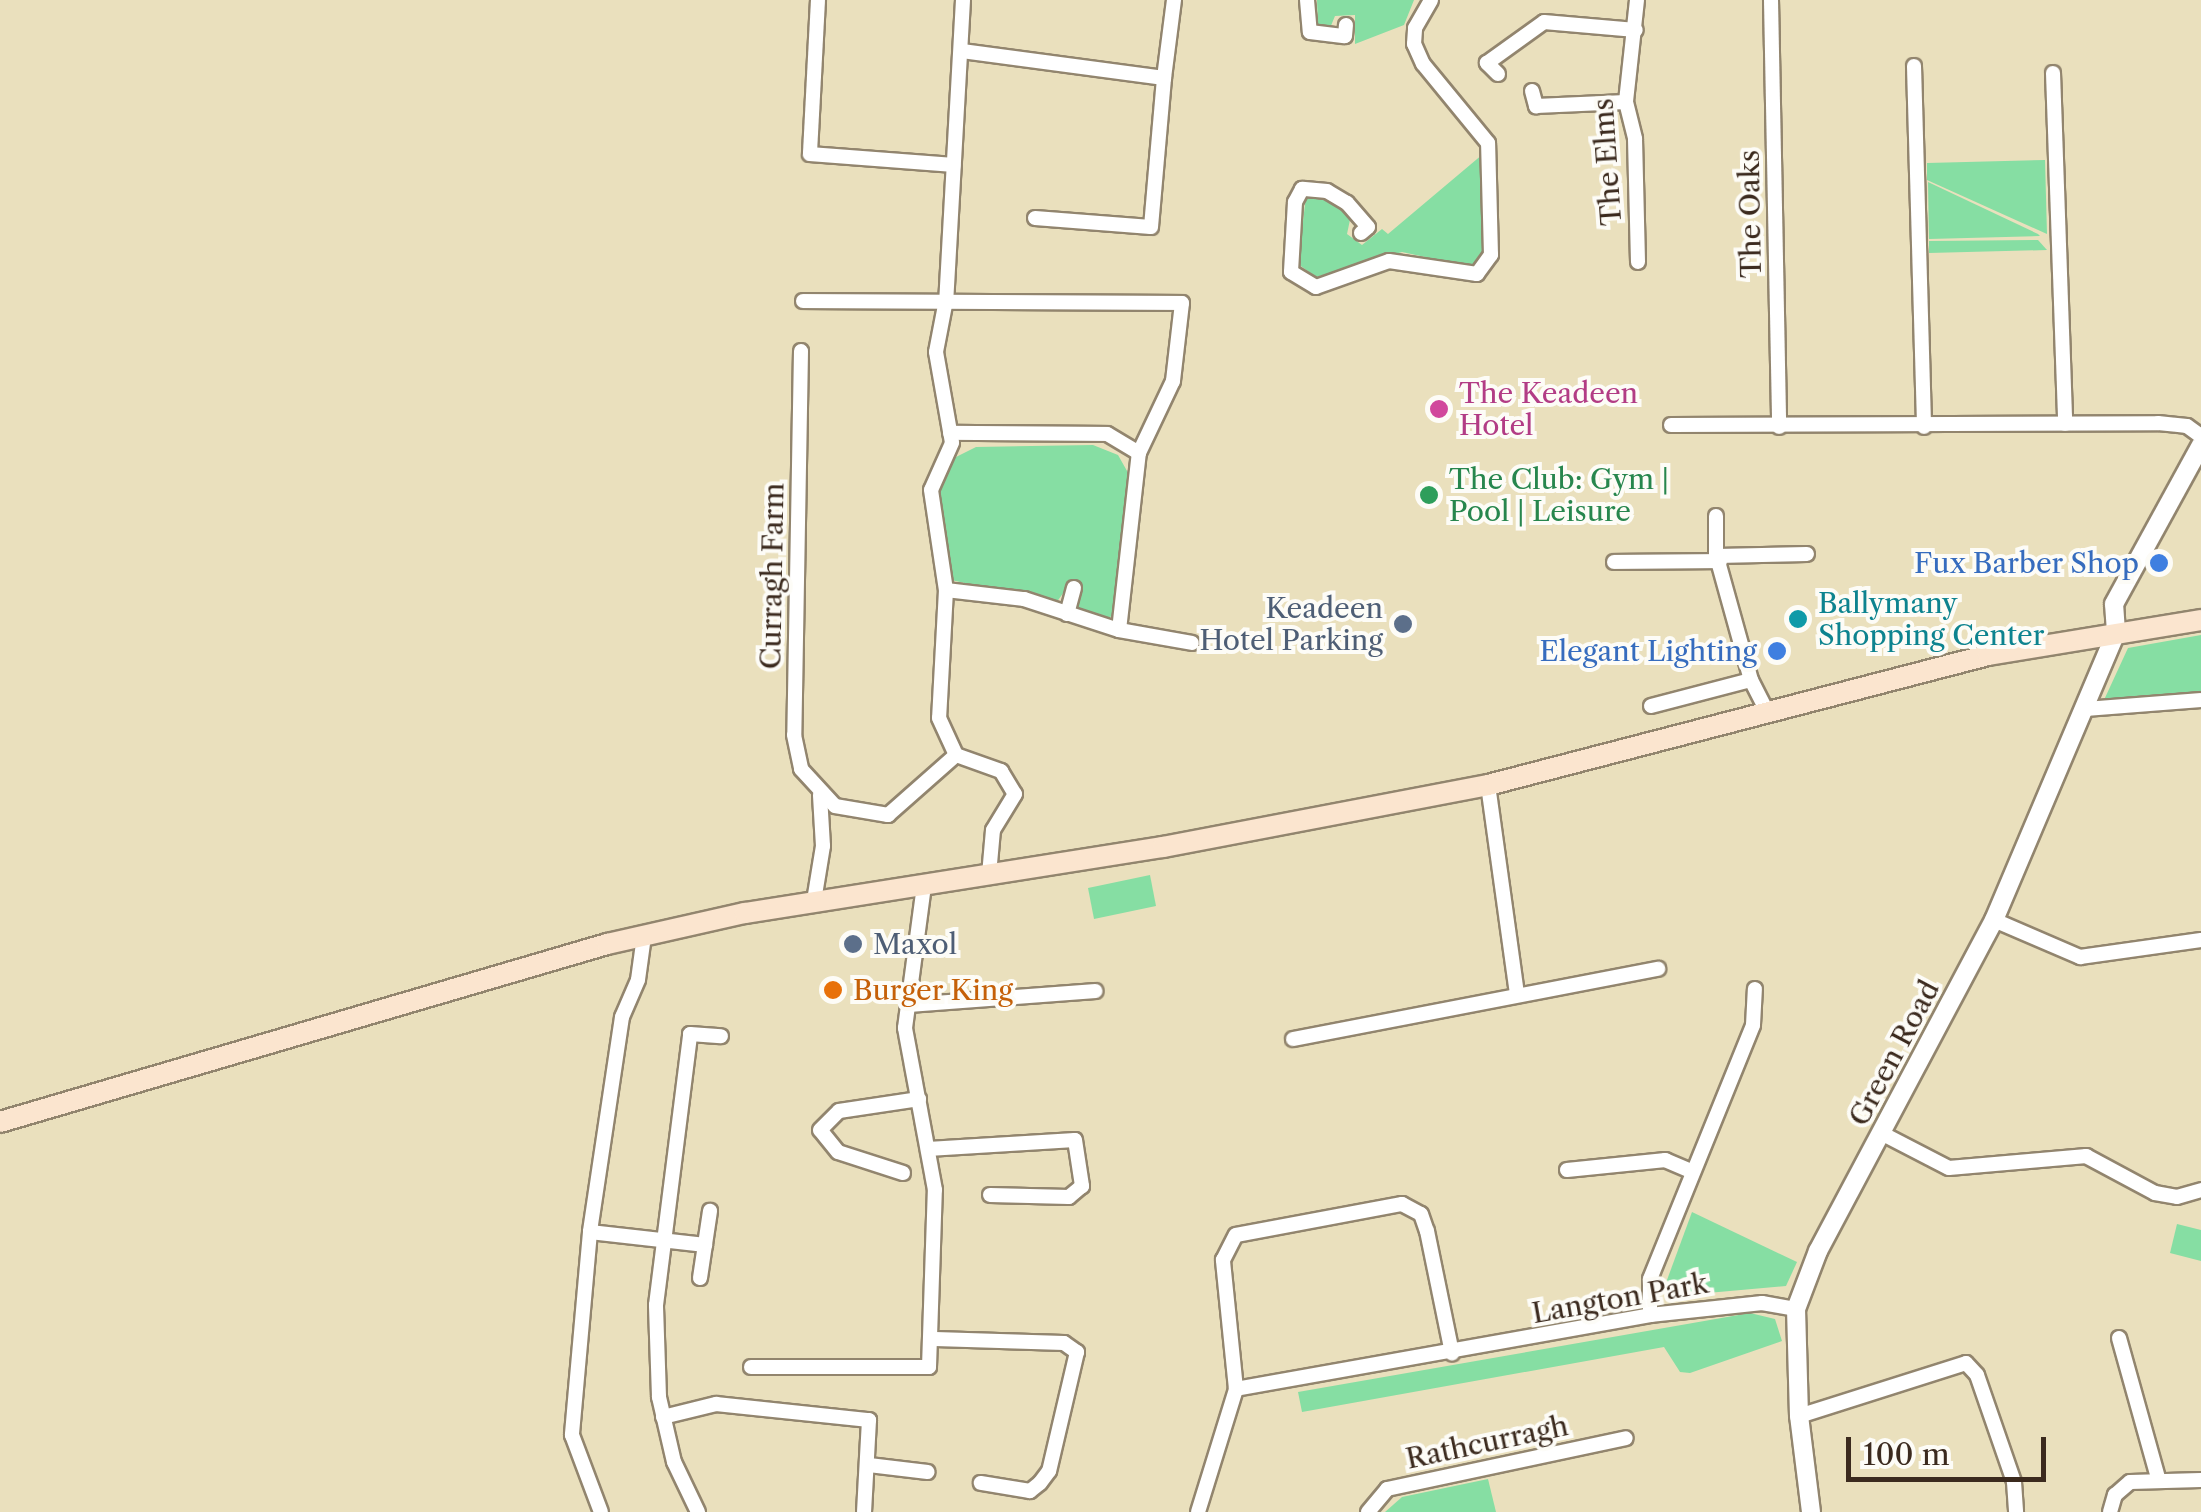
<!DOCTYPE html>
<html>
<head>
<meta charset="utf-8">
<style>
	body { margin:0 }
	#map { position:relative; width:2201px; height:1512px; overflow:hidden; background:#eae0bd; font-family:"Libre Caslon Text",serif }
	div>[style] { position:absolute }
	.green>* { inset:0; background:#86dea3 }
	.roads { filter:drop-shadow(2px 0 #92856e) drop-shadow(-2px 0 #92856e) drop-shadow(0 2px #92856e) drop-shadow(0 -2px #92856e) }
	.minor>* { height:14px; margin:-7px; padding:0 7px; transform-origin:7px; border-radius:7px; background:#fff }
	.tertiary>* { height:18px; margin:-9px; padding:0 9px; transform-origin:9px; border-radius:9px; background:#fff }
	.secondary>* { height:20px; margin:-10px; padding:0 10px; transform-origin:10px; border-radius:10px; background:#fbe5cf }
	.dots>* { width:28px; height:28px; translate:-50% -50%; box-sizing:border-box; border:5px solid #fdfcf7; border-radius:50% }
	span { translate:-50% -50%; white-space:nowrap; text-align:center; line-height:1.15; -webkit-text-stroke:8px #fdfcf7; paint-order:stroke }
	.street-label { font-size:28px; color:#3b2a1e }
	.hotel-label { font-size:28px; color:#b23c85 }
	.left { translate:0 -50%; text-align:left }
	.leisure-label { font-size:28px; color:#27864d }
	.shop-label { font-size:28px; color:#366cbe }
	.right { translate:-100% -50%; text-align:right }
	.culture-label { font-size:28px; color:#0d838f }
	.service-label { font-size:28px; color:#4e5e75 }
	.food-label { font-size:28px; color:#c56008 }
	.scale { position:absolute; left:1846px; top:1437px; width:200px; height:45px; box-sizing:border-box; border:5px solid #3b2a1e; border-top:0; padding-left:12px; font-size:30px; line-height:35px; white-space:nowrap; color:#3b2a1e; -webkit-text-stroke:8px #fdfcf7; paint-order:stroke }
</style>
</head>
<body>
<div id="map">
	<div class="green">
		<i style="clip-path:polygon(1317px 0,1414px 0,1404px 25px,1355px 44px,1355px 15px,1335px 16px,1330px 28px,1318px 27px)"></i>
		<i style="clip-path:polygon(1483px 154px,1485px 247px,1471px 267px,1402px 252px,1316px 277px,1298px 264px,1306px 196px,1332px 197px,1351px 215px,1347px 234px,1362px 245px,1382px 229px,1388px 234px)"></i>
		<i style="clip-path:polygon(2045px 160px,2047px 234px,1927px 180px,1927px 163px)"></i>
		<i style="clip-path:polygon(1928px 182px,2038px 234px,2040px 236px,1929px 239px)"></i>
		<i style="clip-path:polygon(2038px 240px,2047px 250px,1929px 253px,1929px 241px)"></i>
		<i style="clip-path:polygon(1093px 445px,1118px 455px,1131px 478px,1113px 615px,1106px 620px,1079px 610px,1069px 585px,1056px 603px,951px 580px,939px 490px,950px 460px,976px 447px)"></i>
		<i style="clip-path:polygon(2201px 635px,2201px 692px,2117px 705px,2104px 700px,2128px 648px)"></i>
		<i style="clip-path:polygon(1150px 875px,1156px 906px,1094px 919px,1088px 888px)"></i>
		<i style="clip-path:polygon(1692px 1212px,1797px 1262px,1786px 1286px,1674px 1296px,1667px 1280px)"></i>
		<i style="clip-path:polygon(2177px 1224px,2201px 1230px,2201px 1261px,2170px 1253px)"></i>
		<i style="clip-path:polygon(1750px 1313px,1775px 1319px,1782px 1341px,1690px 1373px,1680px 1372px,1664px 1347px,1302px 1412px,1298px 1392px)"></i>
		<i style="clip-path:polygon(1488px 1479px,1496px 1512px,1385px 1512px,1402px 1497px)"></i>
	</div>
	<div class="roads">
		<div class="minor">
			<i style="left:818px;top:0;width:154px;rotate:93deg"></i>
			<i style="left:810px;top:154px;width:144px;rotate:4.4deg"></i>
			<i style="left:963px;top:0;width:300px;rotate:93.2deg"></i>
			<i style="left:946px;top:300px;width:53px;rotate:100.9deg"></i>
			<i style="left:936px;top:352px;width:92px;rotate:80deg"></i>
			<i style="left:952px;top:443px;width:51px;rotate:114.1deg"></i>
			<i style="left:931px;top:490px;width:101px;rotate:81.5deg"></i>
			<i style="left:946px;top:590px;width:128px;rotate:93.1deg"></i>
			<i style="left:939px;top:718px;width:41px;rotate:65.3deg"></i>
			<i style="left:956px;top:755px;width:48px;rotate:19.6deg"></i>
			<i style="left:1001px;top:771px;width:27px;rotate:59deg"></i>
			<i style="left:1015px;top:794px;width:42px;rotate:121.4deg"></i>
			<i style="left:993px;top:830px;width:45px;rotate:95.1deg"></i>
			<i style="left:1307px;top:0;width:32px;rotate:85deg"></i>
			<i style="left:1310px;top:32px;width:35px;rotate:7deg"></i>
			<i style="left:1345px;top:36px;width:11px;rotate:-85deg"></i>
			<i style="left:1637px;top:0;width:103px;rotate:96.2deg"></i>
			<i style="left:1626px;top:102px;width:38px;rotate:76deg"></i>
			<i style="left:1635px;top:139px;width:123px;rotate:88.6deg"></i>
			<i style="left:1771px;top:0;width:427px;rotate:88.9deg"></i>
			<i style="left:962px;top:51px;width:204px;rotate:7.6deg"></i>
			<i style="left:1164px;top:78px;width:79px;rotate:-82.7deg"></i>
			<i style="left:1914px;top:66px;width:361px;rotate:88.4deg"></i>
			<i style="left:2053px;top:73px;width:351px;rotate:88deg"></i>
			<i style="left:1498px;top:74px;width:16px;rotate:-135deg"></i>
			<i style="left:1487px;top:63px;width:70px;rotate:-35.7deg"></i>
			<i style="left:1544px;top:22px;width:92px;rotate:5deg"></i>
			<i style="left:1532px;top:91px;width:16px;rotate:75deg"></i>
			<i style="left:1536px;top:106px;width:90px;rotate:-2.5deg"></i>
			<i style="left:1035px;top:218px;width:116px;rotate:4.4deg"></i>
			<i style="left:1151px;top:227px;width:150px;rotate:-85deg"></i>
			<i style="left:1361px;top:233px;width:9px;rotate:-41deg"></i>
			<i style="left:1368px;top:227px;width:32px;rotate:-131deg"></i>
			<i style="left:1347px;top:203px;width:23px;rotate:-149deg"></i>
			<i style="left:1327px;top:191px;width:25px;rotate:-175deg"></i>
			<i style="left:1302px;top:189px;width:15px;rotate:118deg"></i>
			<i style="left:1295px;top:202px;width:70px;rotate:93.3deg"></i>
			<i style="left:1291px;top:272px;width:29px;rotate:31deg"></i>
			<i style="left:1316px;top:287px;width:77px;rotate:-19.6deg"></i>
			<i style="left:1389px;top:261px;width:89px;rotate:8.4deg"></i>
			<i style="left:1477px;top:274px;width:24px;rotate:-54deg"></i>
			<i style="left:1491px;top:255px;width:112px;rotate:-91.5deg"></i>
			<i style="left:1488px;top:143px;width:102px;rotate:-129.4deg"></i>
			<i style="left:1423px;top:64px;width:22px;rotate:-114deg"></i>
			<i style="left:1414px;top:44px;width:16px;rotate:-86deg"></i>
			<i style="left:1415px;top:28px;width:32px;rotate:-60deg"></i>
			<i style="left:803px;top:301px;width:379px;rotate:0.3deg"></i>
			<i style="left:1182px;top:303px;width:79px;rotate:96.6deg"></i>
			<i style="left:1173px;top:381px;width:80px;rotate:115.3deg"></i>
			<i style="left:1139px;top:453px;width:37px;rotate:-149deg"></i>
			<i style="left:1107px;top:434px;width:157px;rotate:-179.6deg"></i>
			<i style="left:801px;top:351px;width:384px;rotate:91deg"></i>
			<i style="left:794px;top:735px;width:35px;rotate:78deg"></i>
			<i style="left:801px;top:769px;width:50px;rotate:47.4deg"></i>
			<i style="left:835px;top:806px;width:54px;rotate:9.6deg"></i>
			<i style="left:888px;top:815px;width:91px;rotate:-41.4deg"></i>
			<i style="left:1671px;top:425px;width:487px;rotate:-0.2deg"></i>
			<i style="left:2158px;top:423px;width:29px;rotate:6deg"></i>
			<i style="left:2187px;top:426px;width:17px;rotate:36deg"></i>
			<i style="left:1716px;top:516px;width:38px;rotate:90deg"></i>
			<i style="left:1716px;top:554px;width:131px;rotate:74.5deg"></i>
			<i style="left:1751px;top:680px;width:38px;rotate:63deg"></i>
			<i style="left:1717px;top:556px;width:90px;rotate:-1.3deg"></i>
			<i style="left:1614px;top:562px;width:106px;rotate:-0.5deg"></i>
			<i style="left:946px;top:590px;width:79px;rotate:6.6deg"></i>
			<i style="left:1024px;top:599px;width:100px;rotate:18.1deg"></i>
			<i style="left:1119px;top:630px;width:178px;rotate:-83.6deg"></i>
			<i style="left:1067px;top:614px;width:27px;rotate:-75deg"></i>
			<i style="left:1119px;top:630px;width:74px;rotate:10.1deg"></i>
			<i style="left:1651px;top:706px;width:103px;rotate:-14.6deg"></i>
			<i style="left:2086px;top:709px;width:115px;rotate:-4.5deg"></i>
			<i style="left:1488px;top:785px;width:212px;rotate:82.1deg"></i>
			<i style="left:814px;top:901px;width:56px;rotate:-80.7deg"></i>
			<i style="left:823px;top:846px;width:51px;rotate:-93.4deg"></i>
			<i style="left:1994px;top:920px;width:94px;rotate:23.3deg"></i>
			<i style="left:2080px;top:957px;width:122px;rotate:-8deg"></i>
			<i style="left:644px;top:936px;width:44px;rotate:97.8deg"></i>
			<i style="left:638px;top:980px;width:40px;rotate:113.4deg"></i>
			<i style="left:622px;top:1017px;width:217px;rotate:98.5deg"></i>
			<i style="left:590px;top:1232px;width:116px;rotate:6.4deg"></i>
			<i style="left:909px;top:1005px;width:187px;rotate:-4.3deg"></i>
			<i style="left:1293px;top:1039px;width:372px;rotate:-10.9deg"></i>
			<i style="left:1883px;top:1134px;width:74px;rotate:27.3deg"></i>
			<i style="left:1949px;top:1168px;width:138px;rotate:-5deg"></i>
			<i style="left:2086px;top:1156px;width:78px;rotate:28.2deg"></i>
			<i style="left:2155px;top:1193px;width:22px;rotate:10deg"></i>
			<i style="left:2177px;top:1197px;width:25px;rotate:-16deg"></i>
			<i style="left:928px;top:1149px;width:147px;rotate:-3.5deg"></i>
			<i style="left:1075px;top:1140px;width:47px;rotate:81.3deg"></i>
			<i style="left:1082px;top:1186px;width:17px;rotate:140deg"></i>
			<i style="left:1069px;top:1197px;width:79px;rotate:-178.5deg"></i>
			<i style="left:1567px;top:1170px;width:99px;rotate:-5.8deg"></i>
			<i style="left:1665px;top:1160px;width:30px;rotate:23deg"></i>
			<i style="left:903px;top:1173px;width:68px;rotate:-162.1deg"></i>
			<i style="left:838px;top:1152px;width:28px;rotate:-129deg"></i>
			<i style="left:820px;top:1130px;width:27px;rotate:-45deg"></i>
			<i style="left:839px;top:1111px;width:81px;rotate:-8.5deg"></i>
			<i style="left:590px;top:1232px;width:204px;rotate:95.1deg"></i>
			<i style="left:572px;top:1435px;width:82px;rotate:69.4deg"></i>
			<i style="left:700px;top:1278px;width:68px;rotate:-81.5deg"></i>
			<i style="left:1650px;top:1315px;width:36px;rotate:-90deg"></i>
			<i style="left:1650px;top:1279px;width:274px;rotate:-67.9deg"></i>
			<i style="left:1753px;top:1025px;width:36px;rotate:-87deg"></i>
			<i style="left:2119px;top:1338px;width:148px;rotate:74.4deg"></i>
			<i style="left:935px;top:1339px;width:129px;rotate:1.8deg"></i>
			<i style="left:1064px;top:1343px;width:16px;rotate:35deg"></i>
			<i style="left:1077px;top:1352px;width:122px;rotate:103.2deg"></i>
			<i style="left:1049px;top:1471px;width:15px;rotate:127deg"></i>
			<i style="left:1040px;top:1483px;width:13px;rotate:141deg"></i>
			<i style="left:1030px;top:1491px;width:50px;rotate:-170.7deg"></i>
			<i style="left:751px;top:1367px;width:178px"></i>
			<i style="left:929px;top:1367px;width:177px;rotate:-88.1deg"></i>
			<i style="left:935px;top:1190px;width:165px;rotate:-100.5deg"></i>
			<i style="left:905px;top:1028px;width:144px;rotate:-82.4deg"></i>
			<i style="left:1236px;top:1389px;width:130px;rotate:-95.8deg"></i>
			<i style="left:1223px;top:1260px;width:28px;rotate:-63deg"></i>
			<i style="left:1236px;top:1235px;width:169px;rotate:-10.6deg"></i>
			<i style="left:1402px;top:1204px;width:21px;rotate:28deg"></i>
			<i style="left:1421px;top:1214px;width:18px;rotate:71deg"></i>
			<i style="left:1427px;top:1231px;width:125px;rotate:78.4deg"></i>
			<i style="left:1799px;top:1416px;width:175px;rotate:-17.6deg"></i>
			<i style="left:1966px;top:1363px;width:16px;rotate:47deg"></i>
			<i style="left:1977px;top:1375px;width:113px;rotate:70.9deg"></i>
			<i style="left:2014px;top:1482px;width:30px;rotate:86deg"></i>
			<i style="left:663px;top:1417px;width:55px;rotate:-13.8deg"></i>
			<i style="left:716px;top:1404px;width:154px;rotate:6deg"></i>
			<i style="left:869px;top:1420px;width:92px;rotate:93.1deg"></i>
			<i style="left:869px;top:1465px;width:59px;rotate:6.8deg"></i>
			<i style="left:698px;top:1512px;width:55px;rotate:-115.6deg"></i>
			<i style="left:674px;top:1462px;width:67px;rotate:-103deg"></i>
			<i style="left:659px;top:1397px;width:92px;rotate:-91.9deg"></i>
			<i style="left:656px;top:1305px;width:273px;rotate:-82.8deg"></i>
			<i style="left:690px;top:1034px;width:31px;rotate:4deg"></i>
			<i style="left:1198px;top:1512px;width:129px;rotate:-72.8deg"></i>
			<i style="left:1236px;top:1389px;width:421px;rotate:-10.1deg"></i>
			<i style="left:1650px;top:1315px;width:113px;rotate:-6.1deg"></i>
			<i style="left:1762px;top:1303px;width:35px;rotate:10deg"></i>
			<i style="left:1368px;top:1512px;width:30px;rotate:-50deg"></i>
			<i style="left:1387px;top:1489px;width:244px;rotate:-12deg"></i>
			<i style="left:2110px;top:1512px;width:18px;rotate:-74deg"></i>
			<i style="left:2115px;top:1495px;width:20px;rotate:-41deg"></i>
			<i style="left:2130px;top:1482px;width:71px;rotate:-1.6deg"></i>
		</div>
		<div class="tertiary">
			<i style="left:1811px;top:1512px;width:97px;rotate:-97.1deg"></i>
			<i style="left:1799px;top:1416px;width:107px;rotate:-91.6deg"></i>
			<i style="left:1796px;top:1309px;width:62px;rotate:-69.2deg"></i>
			<i style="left:1818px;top:1251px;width:375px;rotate:-62deg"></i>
			<i style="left:1994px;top:920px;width:313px;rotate:-67deg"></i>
			<i style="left:2116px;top:632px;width:28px;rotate:-94deg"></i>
			<i style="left:2114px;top:604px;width:181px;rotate:-61.3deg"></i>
		</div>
		<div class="secondary">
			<i style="left:0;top:1122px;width:633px;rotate:-16.34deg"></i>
			<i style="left:607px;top:944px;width:141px;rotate:-12.7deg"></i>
			<i style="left:745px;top:913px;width:423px;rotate:-9deg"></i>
			<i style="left:1163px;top:847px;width:331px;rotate:-10.8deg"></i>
			<i style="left:1488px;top:785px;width:517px;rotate:-14.57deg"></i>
			<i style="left:1988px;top:655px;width:216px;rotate:-9.3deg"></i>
		</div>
	</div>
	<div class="dots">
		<i style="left:1439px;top:409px;background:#d1479c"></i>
		<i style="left:1429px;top:495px;background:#2e9e5b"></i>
		<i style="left:2159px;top:563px;background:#3f7fe0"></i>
		<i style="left:1798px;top:619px;background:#0f9aa8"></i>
		<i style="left:1403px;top:624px;background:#5c6f8a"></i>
		<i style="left:1777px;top:651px;background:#3f7fe0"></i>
		<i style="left:853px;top:944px;background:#5c6f8a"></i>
		<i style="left:833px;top:990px;background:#e8710a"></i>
	</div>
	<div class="street-label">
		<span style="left:1607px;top:162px;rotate:-94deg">The Elms</span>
		<span style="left:1750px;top:214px;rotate:-91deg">The Oaks</span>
		<span style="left:772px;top:576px;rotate:-89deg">Curragh Farm</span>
		<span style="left:1894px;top:1053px;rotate:-62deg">Green Road</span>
		<span style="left:1620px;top:1298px;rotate:-10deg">Langton Park</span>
		<span style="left:1487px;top:1442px;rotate:-12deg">Rathcurragh</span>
	</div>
	<div class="hotel-label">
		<span class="left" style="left:1459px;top:409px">The Keadeen<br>Hotel</span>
	</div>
	<div class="leisure-label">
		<span class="left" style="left:1449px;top:495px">The Club: Gym |<br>Pool | Leisure</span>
	</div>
	<div class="shop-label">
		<span class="right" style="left:2139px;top:563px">Fux Barber Shop</span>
		<span class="right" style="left:1757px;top:651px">Elegant Lighting</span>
	</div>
	<div class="culture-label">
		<span class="left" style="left:1818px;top:619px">Ballymany<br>Shopping Center</span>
	</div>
	<div class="service-label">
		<span class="right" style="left:1383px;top:624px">Keadeen<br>Hotel Parking</span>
		<span class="left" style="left:873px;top:944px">Maxol</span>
	</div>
	<div class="food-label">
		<span class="left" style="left:853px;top:990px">Burger King</span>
	</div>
	<div class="scale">100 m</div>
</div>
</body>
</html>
